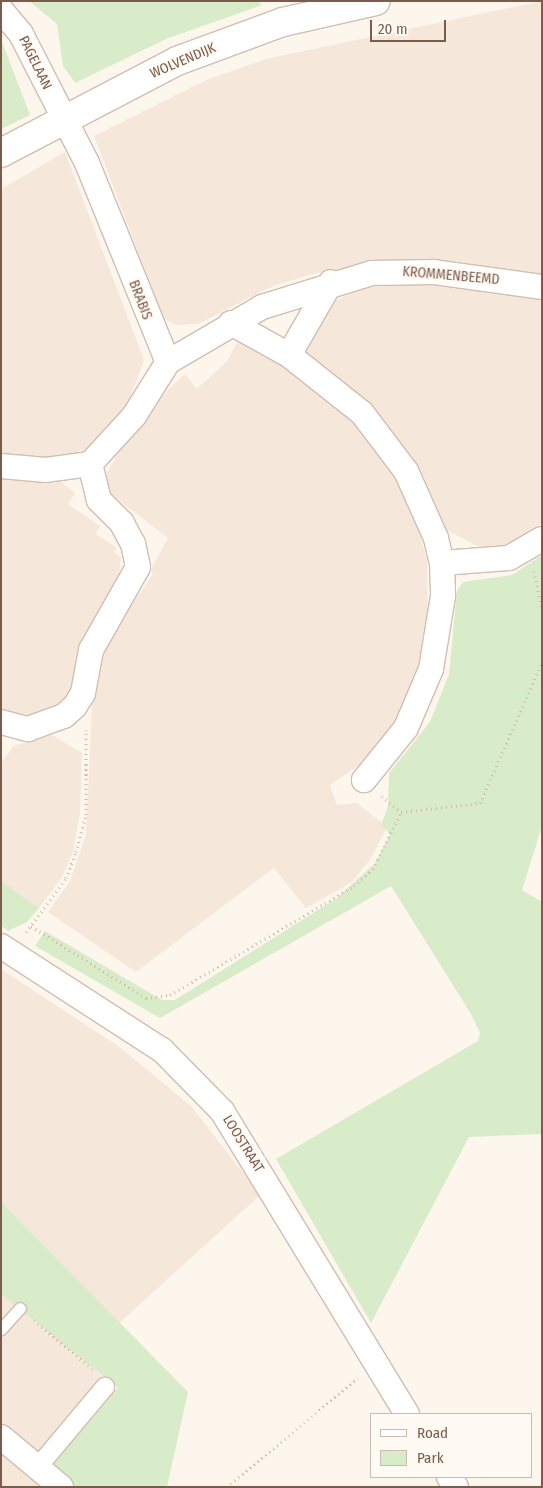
<!DOCTYPE html>
<html>
<head>
<meta charset="utf-8">
<style>
	body { margin:0 }
	#map { position:relative; width:543px; height:1488px; overflow:hidden; background:#fdf6ec; font-family:"Fira Sans Condensed",sans-serif }
	div>[style] { position:absolute }
	.residential>* { inset:0; background:#f5e8da }
	.green>* { inset:0; background:#d8ecc9 }
	.path>* { height:3px; margin-top:-1.5px; transform-origin:0; background:repeating-linear-gradient(90deg,#d9b8a5 0 1px,transparent 0 5px) }
	.roads { filter:drop-shadow(1px 0 #d1beb0) drop-shadow(-1px 0 #d1beb0) drop-shadow(0 1px #d1beb0) drop-shadow(0 -1px #d1beb0) }
	.service>* { height:11px; margin:-5.5px; padding:0 5.5px; transform-origin:5.5px; border-radius:5.5px; background:#fff }
	.pedestrian>* { height:18px; margin:-9px; padding:0 9px; transform-origin:9px; border-radius:9px; background:#fff }
	.minor>* { height:24px; margin:-12px; padding:0 12px; transform-origin:12px; border-radius:12px; background:#fff }
	.tertiary>* { height:28px; margin:-14px; padding:0 14px; transform-origin:14px; border-radius:14px; background:#fff }
	span { translate:-50% -50%; white-space:nowrap; text-align:center; line-height:1.15; -webkit-text-stroke:4.5px #fffaf3; paint-order:stroke }
	.street-label { font-size:14px; color:#7a5c4d }
	.frame { position:absolute; inset:0; border:2px solid #7a5c4d; pointer-events:none }
	.legend { position:absolute; left:370px; top:1413px; width:162px; height:65px; box-sizing:border-box; background:#fffaf3; border:1px solid #cabbb1; margin:0; padding:6px 9px; list-style:none; font-size:15px; color:#7a5c4d }
	.legend li { display:flex; align-items:center; gap:10px; height:25px }
	.legend b { width:25px; border:1px solid #cabbb1 }
	.scale { position:absolute; left:370px; top:20px; width:76px; height:22px; box-sizing:border-box; border:2px solid #7a5c4d; border-top:0; padding-left:6px; font-size:15px; line-height:18px; white-space:nowrap; color:#7a5c4d; -webkit-text-stroke:4px #fffaf3; paint-order:stroke }
</style>
</head>
<body>
<div id="map">
	<div class="residential">
		<i style="clip-path:polygon(542px 1px,542px 277px,454px 261px,407px 259px,316px 273px,273px 286px,198px 324px,177px 325px,163px 318px,94px 136px,206px 80px,266px 59px)"></i>
		<i style="clip-path:polygon(65px 152px,144px 360px,125px 411px,95px 445px,62px 459px,1px 457px,1px 189px)"></i>
		<i style="clip-path:polygon(378px 281px,440px 281px,542px 298px,542px 523px,514px 545px,483px 549px,447px 530px,399px 440px,355px 392px,308px 354px,306px 347px,328px 304px)"></i>
		<i style="clip-path:polygon(238px 341px,299px 375px,357px 419px,408px 493px,427px 560px,428px 631px,411px 693px,396px 726px,366px 761px,330px 785px,337px 805px,357px 803px,387px 827px,370px 860px,352px 882px,306px 908px,274px 868px,136px 972px,48px 912px,70px 881px,86px 835px,94px 660px,153px 574px,151px 569px,168px 538px,108px 492px,106px 475px,127px 436px,170px 388px,185px 374px,197px 389px,227px 361px)"></i>
		<i style="clip-path:polygon(1px 475px,60px 481px,75px 493px,68px 504px,100px 526px,96px 534px,117px 548px,114px 552px,121px 557px,118px 586px,82px 644px,69px 697px,61px 706px,26px 720px,1px 709px)"></i>
		<i style="clip-path:polygon(52px 735px,82px 753px,80px 814px,73px 852px,62px 877px,39px 908px,1px 881px,1px 764px,13px 746px)"></i>
		<i style="clip-path:polygon(1px 969px,118px 1046px,191px 1106px,260px 1195px,116px 1326px,1px 1208px)"></i>
		<i style="clip-path:polygon(1px 1285px,164px 1432px,130px 1487px,1px 1487px)"></i>
	</div>
	<div class="green">
		<i style="clip-path:polygon(29px 1px,257px 1px,262px 5px,166px 39px,75px 83px,63px 66px,57px 24px)"></i>
		<i style="clip-path:polygon(1px 39px,30px 115px,1px 129px)"></i>
		<i style="clip-path:polygon(542px 555px,542px 826px,522px 890px,542px 902px,542px 1134px,469px 1137px,371px 1323px,276px 1159px,478px 1041px,480px 1033px,471px 1014px,391px 886px,160px 1018px,35px 946px,45px 931px,162px 1000px,175px 1000px,337px 898px,375px 863px,390px 834px,381px 825px,388px 806px,389px 773px,430px 722px,449px 674px,457px 591px,463px 582px,512px 575px)"></i>
		<i style="clip-path:polygon(1px 881px,39px 908px,27px 922px,8px 931px,1px 926px)"></i>
		<i style="clip-path:polygon(1px 1202px,188px 1392px,167px 1487px,76px 1487px,51px 1467px,118px 1388px,1px 1294px)"></i>
	</div>
	<div class="path">
		<i style="left:534px;top:571px;width:39px;rotate:78deg"></i>
		<i style="left:382px;top:796px;width:25px;rotate:40deg"></i>
		<i style="left:31px;top:926px;width:136px;rotate:32.1deg"></i>
		<i style="left:146px;top:998px;width:24px;rotate:-7deg"></i>
		<i style="left:170px;top:995px;width:214px;rotate:-30.6deg"></i>
		<i style="left:354px;top:886px;width:25px;rotate:-42deg"></i>
		<i style="left:373px;top:869px;width:64px;rotate:-63.8deg"></i>
		<i style="left:401px;top:812px;width:80px;rotate:-6.5deg"></i>
		<i style="left:480px;top:803px;width:153px;rotate:-66.1deg"></i>
		<i style="left:26px;top:932px;width:67px;rotate:-53.5deg"></i>
		<i style="left:66px;top:878px;width:28px;rotate:-69deg"></i>
		<i style="left:76px;top:852px;width:38px;rotate:-75deg"></i>
		<i style="left:86px;top:815px;width:85px;rotate:-90deg"></i>
		<i style="left:34px;top:1320px;width:76px;rotate:40.2deg"></i>
		<i style="left:227px;top:1487px;width:170px;rotate:-39.8deg"></i>
	</div>
	<div class="roads">
		<div class="service">
			<i style="left:1px;top:1329px;width:28px;rotate:-48deg"></i>
		</div>
		<div class="pedestrian">
			<i style="left:37px;top:1468px;width:106px;rotate:-50deg"></i>
		</div>
		<div class="minor">
			<i style="left:1px;top:10px;width:31px;rotate:50deg"></i>
			<i style="left:21px;top:34px;width:145px;rotate:62.9deg"></i>
			<i style="left:87px;top:163px;width:215px;rotate:67.9deg"></i>
			<i style="left:168px;top:362px;width:64px;rotate:122.2deg"></i>
			<i style="left:134px;top:416px;width:65px;rotate:132.5deg"></i>
			<i style="left:90px;top:464px;width:44px;rotate:172.2deg"></i>
			<i style="left:46px;top:470px;width:45px;rotate:-174.9deg"></i>
			<i style="left:231px;top:323px;width:66px;rotate:28.9deg"></i>
			<i style="left:289px;top:355px;width:93px;rotate:38.5deg"></i>
			<i style="left:362px;top:413px;width:73px;rotate:52.8deg"></i>
			<i style="left:406px;top:471px;width:73px;rotate:65.9deg"></i>
			<i style="left:436px;top:538px;width:26px;rotate:77deg"></i>
			<i style="left:442px;top:563px;width:33px;rotate:88deg"></i>
			<i style="left:443px;top:596px;width:74px;rotate:99.3deg"></i>
			<i style="left:431px;top:669px;width:64px;rotate:113deg"></i>
			<i style="left:406px;top:728px;width:67px;rotate:128.9deg"></i>
			<i style="left:289px;top:355px;width:84px;rotate:-60.1deg"></i>
			<i style="left:168px;top:362px;width:109px;rotate:-30.3deg"></i>
			<i style="left:262px;top:307px;width:115px;rotate:-17.2deg"></i>
			<i style="left:372px;top:273px;width:62px;rotate:-0.9deg"></i>
			<i style="left:434px;top:272px;width:109px;rotate:7.9deg"></i>
			<i style="left:442px;top:563px;width:67px;rotate:-4.3deg"></i>
			<i style="left:509px;top:558px;width:38px;rotate:-30deg"></i>
			<i style="left:1px;top:722px;width:28px;rotate:15deg"></i>
			<i style="left:28px;top:729px;width:38px;rotate:-20deg"></i>
			<i style="left:64px;top:716px;width:15px;rotate:-42deg"></i>
			<i style="left:75px;top:706px;width:15px;rotate:-58deg"></i>
			<i style="left:83px;top:693px;width:44px;rotate:-79.5deg"></i>
			<i style="left:91px;top:650px;width:95px;rotate:-60.5deg"></i>
			<i style="left:138px;top:567px;width:24px;rotate:-102deg"></i>
			<i style="left:133px;top:544px;width:24px;rotate:-118deg"></i>
			<i style="left:122px;top:523px;width:33px;rotate:-135deg"></i>
			<i style="left:99px;top:500px;width:37px;rotate:-104deg"></i>
			<i style="left:1px;top:946px;width:192px;rotate:32.9deg"></i>
			<i style="left:162px;top:1050px;width:86px;rotate:45.5deg"></i>
			<i style="left:222px;top:1111px;width:355px;rotate:58.6deg"></i>
			<i style="left:1px;top:1437px;width:78px;rotate:39.8deg"></i>
			<i style="left:449px;top:1477px;width:12px;rotate:55deg"></i>
		</div>
		<div class="tertiary">
			<i style="left:1px;top:153px;width:199px;rotate:-27.6deg"></i>
			<i style="left:177px;top:61px;width:113px;rotate:-20.2deg"></i>
			<i style="left:283px;top:22px;width:95px;rotate:-12.7deg"></i>
		</div>
	</div>
	<div class="street-label">
		<span style="left:183px;top:61px;rotate:-23deg">WOLVENDIJK</span>
		<span style="left:35px;top:63px;rotate:64deg">PAGELAAN</span>
		<span style="left:451px;top:276px;rotate:5deg">KROMMENBEEMD</span>
		<span style="left:140px;top:300px;rotate:69deg">BRABIS</span>
		<span style="left:243px;top:1144px;rotate:58deg">LOOSTRAAT</span>
	</div>
	<div class="frame"></div>
	<ul class="legend">
	<li><b style="height:6px;background:#fff"></b>Road</li>
	<li><b style="height:14px;background:#d8ecc9"></b>Park</li>
	</ul>
	<div class="scale">20 m</div>
</div>
</body>
</html>
